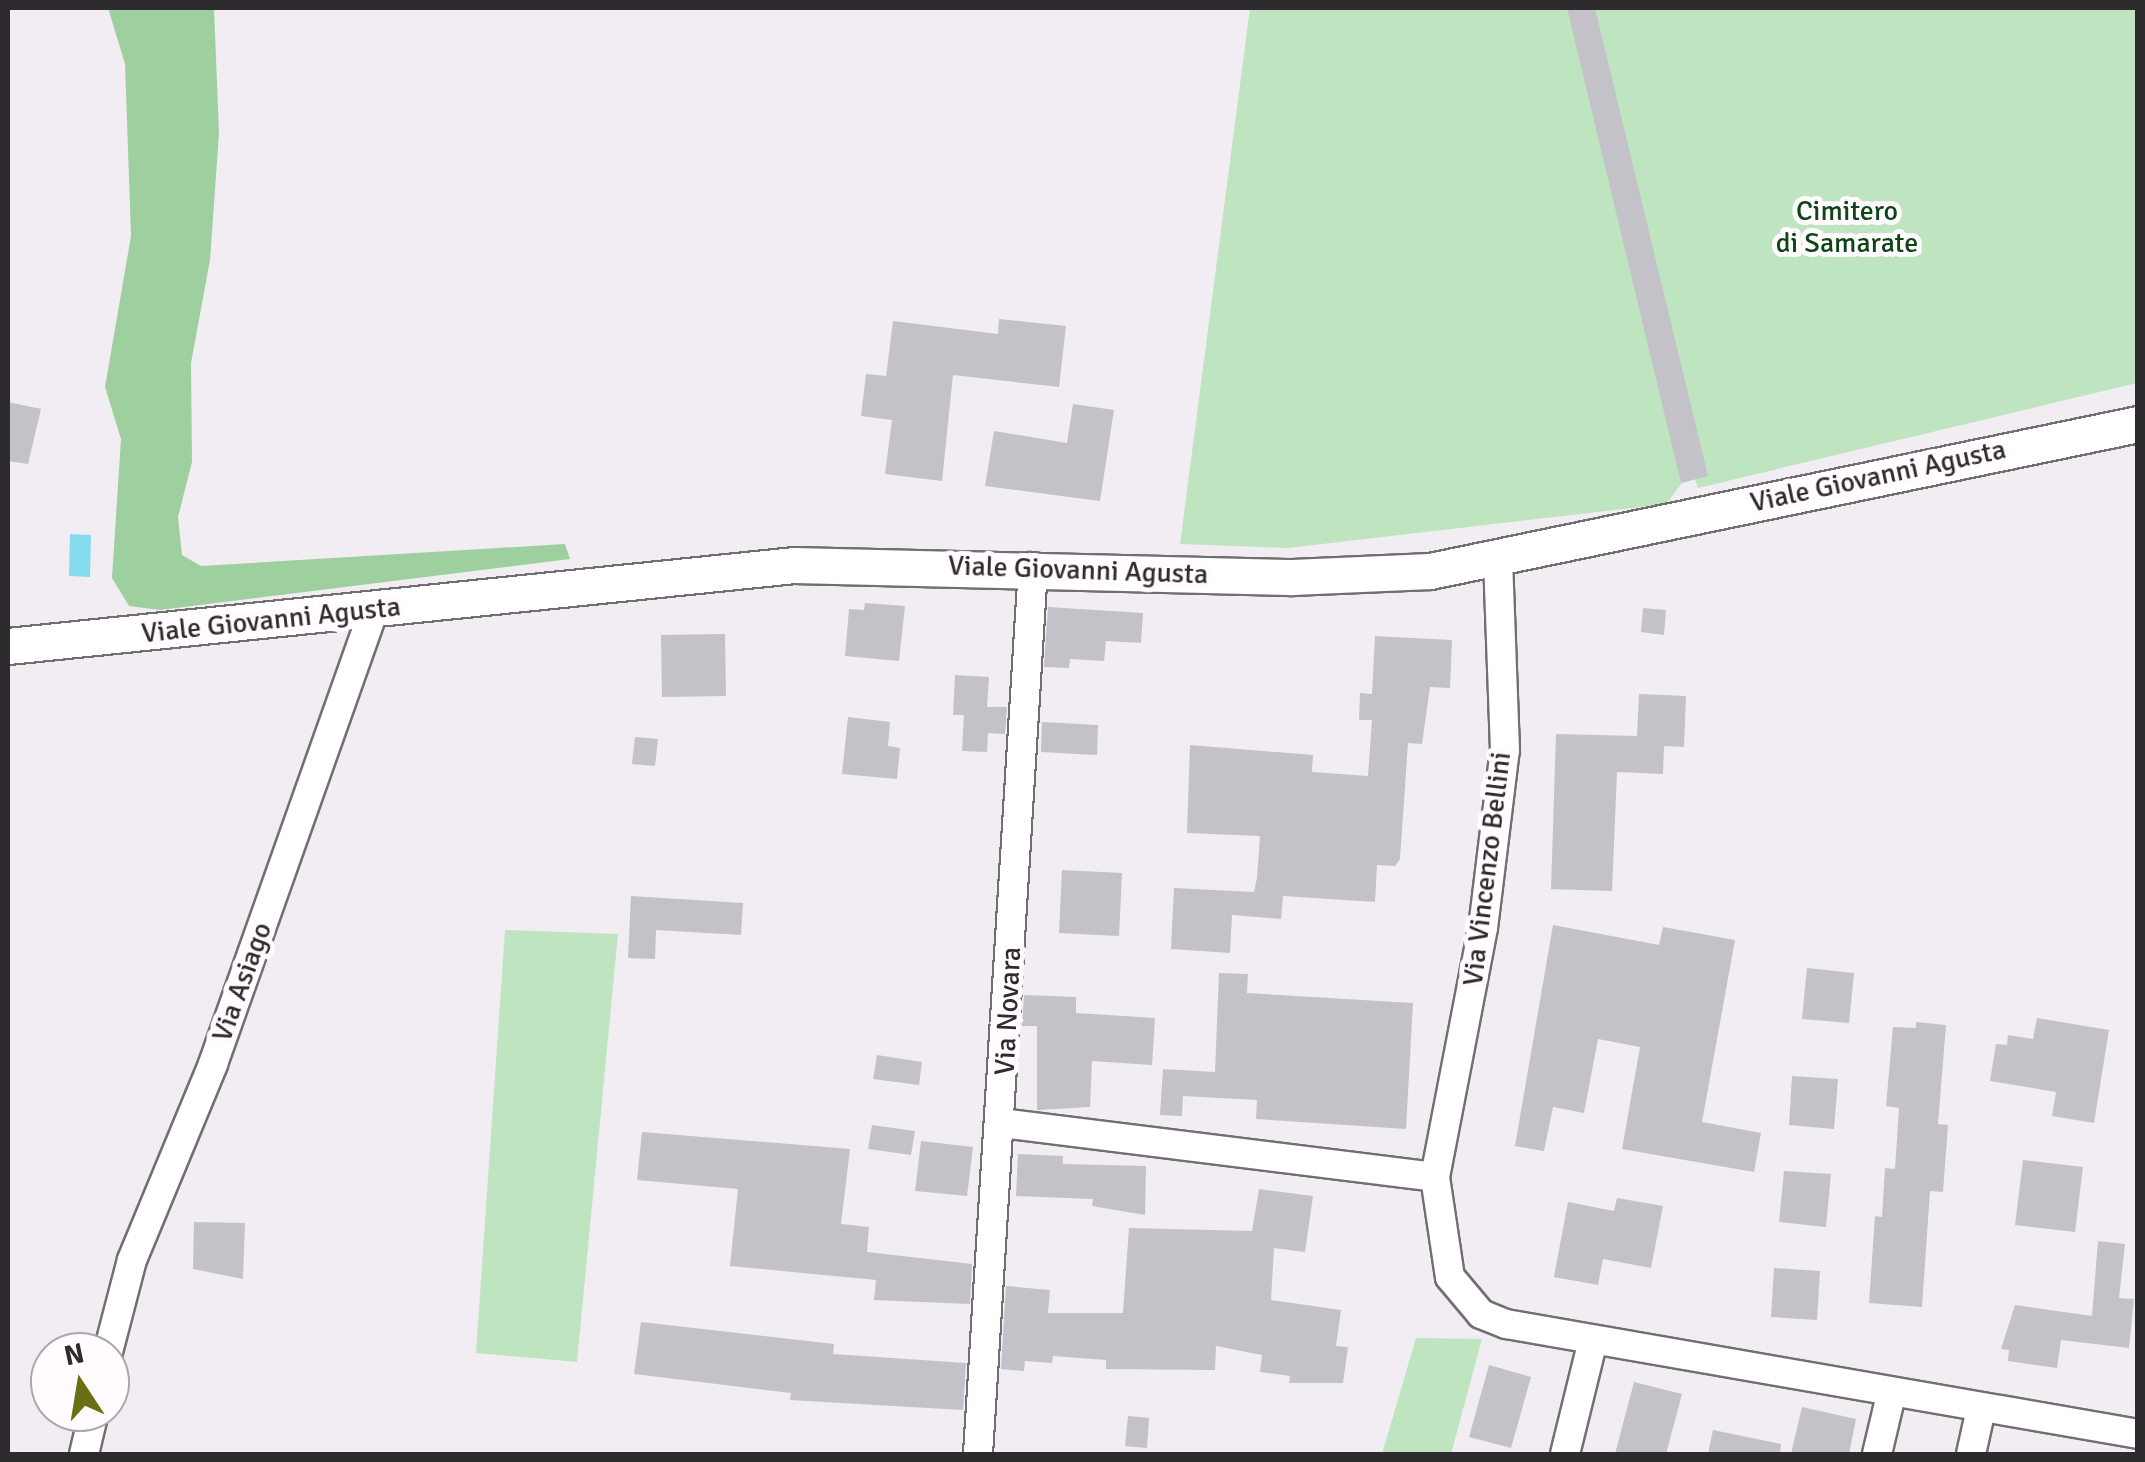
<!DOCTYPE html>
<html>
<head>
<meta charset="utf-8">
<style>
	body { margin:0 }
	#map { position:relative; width:2145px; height:1462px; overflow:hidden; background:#f2edf2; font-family:Signika,sans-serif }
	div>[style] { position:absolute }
	.green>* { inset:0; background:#bfe4c0 }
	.forest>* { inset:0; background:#9dd09e }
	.water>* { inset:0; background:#84dcef }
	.building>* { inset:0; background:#c2c2c8 }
	.roads { filter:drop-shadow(2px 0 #736e72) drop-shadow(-2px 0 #736e72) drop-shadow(0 2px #736e72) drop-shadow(0 -2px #736e72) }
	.minor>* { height:28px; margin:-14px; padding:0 14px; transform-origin:14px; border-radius:14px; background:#fff }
	.tertiary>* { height:35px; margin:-17.5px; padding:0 17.5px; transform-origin:17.5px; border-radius:17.5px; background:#fff }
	span { translate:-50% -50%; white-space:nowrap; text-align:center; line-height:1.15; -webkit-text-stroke:10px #fffbfe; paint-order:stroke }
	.park-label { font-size:28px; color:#0e4516 }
	.street-label { font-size:28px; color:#2d2b2d }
	.frame { position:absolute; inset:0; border:10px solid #2d2b2d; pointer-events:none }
	.north { position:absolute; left:30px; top:1332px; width:100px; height:100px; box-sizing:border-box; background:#fffbfe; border:2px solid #aba8aa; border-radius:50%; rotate:348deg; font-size:28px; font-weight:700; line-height:40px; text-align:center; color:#2d2b2d }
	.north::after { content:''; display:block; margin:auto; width:35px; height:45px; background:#6a6f14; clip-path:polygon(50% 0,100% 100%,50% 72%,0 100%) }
</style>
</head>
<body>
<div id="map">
	<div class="green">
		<i style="clip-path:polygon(1250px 8px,2137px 8px,2137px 383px,1698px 488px,1695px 479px,1682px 483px,1666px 504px,1288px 548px,1180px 544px)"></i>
		<i style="clip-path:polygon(505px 930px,618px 934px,577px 1362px,476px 1353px)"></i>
		<i style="clip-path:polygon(1416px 1338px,1482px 1339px,1451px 1454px,1382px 1454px)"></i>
	</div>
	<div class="forest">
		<i style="clip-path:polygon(108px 8px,214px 8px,219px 133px,210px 260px,191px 363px,192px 462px,178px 517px,182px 555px,201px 566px,565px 544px,570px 559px,160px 610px,129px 606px,112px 578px,121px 439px,105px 387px,131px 236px,125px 64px)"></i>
	</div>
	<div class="water">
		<i style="clip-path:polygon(70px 534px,91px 535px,90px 577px,69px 576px)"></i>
	</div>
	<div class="building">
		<i style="clip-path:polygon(1567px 8px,1595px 8px,1708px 476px,1681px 483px)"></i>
		<i style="clip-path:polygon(999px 319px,1066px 326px,1059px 387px,953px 375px,942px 481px,885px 474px,892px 420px,861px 416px,866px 374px,886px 376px,893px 321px,998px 334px)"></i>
		<i style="clip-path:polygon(8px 402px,41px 409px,28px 464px,8px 461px)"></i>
		<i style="clip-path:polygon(1073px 404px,1114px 410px,1100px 501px,985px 486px,994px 431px,1067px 443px)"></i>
		<i style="clip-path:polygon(865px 603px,905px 606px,899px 661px,845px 656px,849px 609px,864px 610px)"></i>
		<i style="clip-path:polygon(1048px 607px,1143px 613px,1141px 643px,1106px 641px,1104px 661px,1070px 659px,1069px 668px,1044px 667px)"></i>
		<i style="clip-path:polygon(1643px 608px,1666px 610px,1664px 635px,1641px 632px)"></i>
		<i style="clip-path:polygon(725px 634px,726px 696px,662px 697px,661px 635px)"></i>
		<i style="clip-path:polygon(1375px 636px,1452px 640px,1450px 688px,1430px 687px,1422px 744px,1408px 743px,1400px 859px,1395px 866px,1377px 865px,1375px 902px,1283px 896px,1281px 919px,1232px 915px,1230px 953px,1171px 949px,1174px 888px,1254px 892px,1257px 878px,1260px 836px,1187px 833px,1190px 745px,1313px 755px,1312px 772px,1368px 776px,1372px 720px,1359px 720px,1360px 693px,1372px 694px)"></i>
		<i style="clip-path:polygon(955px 675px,989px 677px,987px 707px,1007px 707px,1005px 734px,988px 733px,987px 752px,962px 751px,964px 715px,953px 715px)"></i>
		<i style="clip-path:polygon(1639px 694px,1686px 696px,1684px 747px,1664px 746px,1663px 774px,1617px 772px,1612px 891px,1551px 889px,1556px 734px,1637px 736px)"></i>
		<i style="clip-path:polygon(848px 717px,890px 722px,888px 746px,900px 748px,897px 779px,842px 774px)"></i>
		<i style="clip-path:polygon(1042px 722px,1098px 725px,1097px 755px,1041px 752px)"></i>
		<i style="clip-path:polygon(635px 737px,658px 739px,655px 766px,632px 764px)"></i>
		<i style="clip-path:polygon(1062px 870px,1122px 873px,1119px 936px,1059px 933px)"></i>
		<i style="clip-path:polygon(631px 896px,743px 903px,741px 935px,656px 930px,655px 959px,628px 958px)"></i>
		<i style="clip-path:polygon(1553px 925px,1659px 945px,1663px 927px,1735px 940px,1702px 1122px,1761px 1133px,1754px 1172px,1622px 1149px,1640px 1047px,1598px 1039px,1584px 1113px,1553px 1107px,1544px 1151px,1515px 1146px)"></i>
		<i style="clip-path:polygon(1807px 968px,1854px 973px,1849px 1023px,1802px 1019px)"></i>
		<i style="clip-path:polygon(1219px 973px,1248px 974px,1247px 993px,1413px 1003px,1406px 1129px,1256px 1119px,1257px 1100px,1183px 1096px,1182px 1116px,1160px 1115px,1163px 1069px,1215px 1072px)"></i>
		<i style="clip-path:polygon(1024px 995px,1076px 997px,1076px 1013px,1155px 1018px,1152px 1065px,1092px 1061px,1090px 1107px,1037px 1110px,1037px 1026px,1022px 1026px)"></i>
		<i style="clip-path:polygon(2037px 1018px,2109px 1030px,2094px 1123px,2052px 1116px,2056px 1092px,1990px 1081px,1996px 1044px,2007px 1045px,2008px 1035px,2033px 1039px)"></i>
		<i style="clip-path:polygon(1916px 1022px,1946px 1025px,1938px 1124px,1948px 1125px,1943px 1192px,1930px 1191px,1922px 1307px,1869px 1303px,1875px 1216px,1882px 1217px,1885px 1168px,1895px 1169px,1899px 1108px,1886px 1106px,1893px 1027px,1916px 1028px)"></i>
		<i style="clip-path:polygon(877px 1055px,922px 1062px,919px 1085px,873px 1079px)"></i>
		<i style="clip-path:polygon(1792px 1076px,1838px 1079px,1834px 1129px,1789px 1125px)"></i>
		<i style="clip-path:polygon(872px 1125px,915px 1131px,911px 1155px,868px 1149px)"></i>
		<i style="clip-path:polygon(642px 1132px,850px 1149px,841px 1224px,869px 1227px,867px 1252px,972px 1264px,970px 1304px,874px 1300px,876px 1280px,730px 1266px,738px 1189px,637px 1180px)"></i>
		<i style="clip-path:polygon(921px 1141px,973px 1147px,967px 1196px,915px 1191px)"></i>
		<i style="clip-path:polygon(1018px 1154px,1063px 1156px,1063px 1164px,1146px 1166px,1145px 1215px,1092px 1206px,1093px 1199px,1016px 1196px)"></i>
		<i style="clip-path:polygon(2023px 1160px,2083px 1167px,2075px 1232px,2015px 1225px)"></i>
		<i style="clip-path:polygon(1784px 1171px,1831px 1174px,1826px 1227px,1779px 1222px)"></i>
		<i style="clip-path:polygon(1259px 1189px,1313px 1196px,1305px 1252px,1274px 1248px,1271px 1300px,1341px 1310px,1336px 1346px,1348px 1347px,1343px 1383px,1289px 1383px,1290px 1376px,1260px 1372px,1262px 1355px,1216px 1346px,1215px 1370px,1106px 1369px,1106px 1360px,1053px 1356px,1052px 1363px,1025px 1361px,1024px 1371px,1001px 1369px,1006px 1286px,1050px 1290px,1048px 1313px,1123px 1313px,1129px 1228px,1252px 1231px)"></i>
		<i style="clip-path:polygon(1617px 1198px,1663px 1206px,1651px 1268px,1603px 1259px,1598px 1285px,1554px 1277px,1568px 1202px,1614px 1211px)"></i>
		<i style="clip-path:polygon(194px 1222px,245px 1223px,243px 1279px,193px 1269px)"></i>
		<i style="clip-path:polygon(2098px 1241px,2125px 1244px,2119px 1298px,2134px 1299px,2129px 1348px,2061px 1340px,2057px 1368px,2008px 1361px,2009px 1350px,2001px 1349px,2015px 1305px,2092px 1316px)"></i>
		<i style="clip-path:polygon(1774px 1268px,1820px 1271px,1817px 1320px,1771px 1317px)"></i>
		<i style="clip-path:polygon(641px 1322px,834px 1344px,833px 1354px,966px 1363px,963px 1410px,790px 1400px,791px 1393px,634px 1374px)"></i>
		<i style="clip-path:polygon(1489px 1365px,1531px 1377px,1511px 1448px,1469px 1437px)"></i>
		<i style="clip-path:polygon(1634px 1382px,1682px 1394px,1666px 1454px,1615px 1454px)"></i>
		<i style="clip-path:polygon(1802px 1407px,1856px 1419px,1849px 1454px,1791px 1454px)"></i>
		<i style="clip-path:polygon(1128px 1416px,1149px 1418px,1147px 1448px,1125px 1446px)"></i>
		<i style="clip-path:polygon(1713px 1430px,1781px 1444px,1780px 1454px,1708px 1454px)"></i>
	</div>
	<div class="roads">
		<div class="minor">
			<i style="left:1002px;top:1123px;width:436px;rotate:7.1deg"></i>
			<i style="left:1435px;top:1177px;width:101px;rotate:81.5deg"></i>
			<i style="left:1450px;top:1277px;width:48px;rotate:50deg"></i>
			<i style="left:1481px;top:1314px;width:27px;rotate:22deg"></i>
			<i style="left:1506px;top:1324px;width:642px;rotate:9.87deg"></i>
			<i style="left:1435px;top:1177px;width:254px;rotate:-79.1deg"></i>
			<i style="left:1483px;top:928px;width:179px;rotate:-83deg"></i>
			<i style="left:1505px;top:750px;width:192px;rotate:-92.1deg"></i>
			<i style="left:108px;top:1352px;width:95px;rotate:-75.4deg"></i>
			<i style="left:132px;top:1260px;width:212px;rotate:-67.5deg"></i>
			<i style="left:213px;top:1064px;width:482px;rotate:-70.5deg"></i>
			<i style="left:84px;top:1454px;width:43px;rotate:-76.6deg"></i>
			<i style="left:978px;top:1454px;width:889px;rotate:-86.45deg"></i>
			<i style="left:1565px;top:1454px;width:117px;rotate:-76.2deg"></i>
			<i style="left:1877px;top:1454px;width:61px;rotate:-76.7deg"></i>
			<i style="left:1971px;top:1454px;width:46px;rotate:-77.5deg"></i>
		</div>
		<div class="tertiary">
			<i style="left:8px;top:646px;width:790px;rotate:-5.88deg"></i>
			<i style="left:794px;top:565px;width:498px;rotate:1.4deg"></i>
			<i style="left:1292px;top:577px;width:138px;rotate:-2.5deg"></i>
			<i style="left:1430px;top:571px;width:723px;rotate:-11.73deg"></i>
		</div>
	</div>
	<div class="park-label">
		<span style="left:1847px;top:227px">Cimitero<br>di Samarate</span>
	</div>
	<div class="street-label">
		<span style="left:1878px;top:476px;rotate:-12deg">Viale Giovanni Agusta</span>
		<span style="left:1078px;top:570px;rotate:2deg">Viale Giovanni Agusta</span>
		<span style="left:271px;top:620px;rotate:-6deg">Viale Giovanni Agusta</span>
		<span style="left:1487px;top:869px;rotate:-83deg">Via Vincenzo Bellini</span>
		<span style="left:242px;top:982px;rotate:-70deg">Via Asiago</span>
		<span style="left:1008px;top:1011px;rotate:-87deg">Via Novara</span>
	</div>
	<div class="frame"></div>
	<div class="north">N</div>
</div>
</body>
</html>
